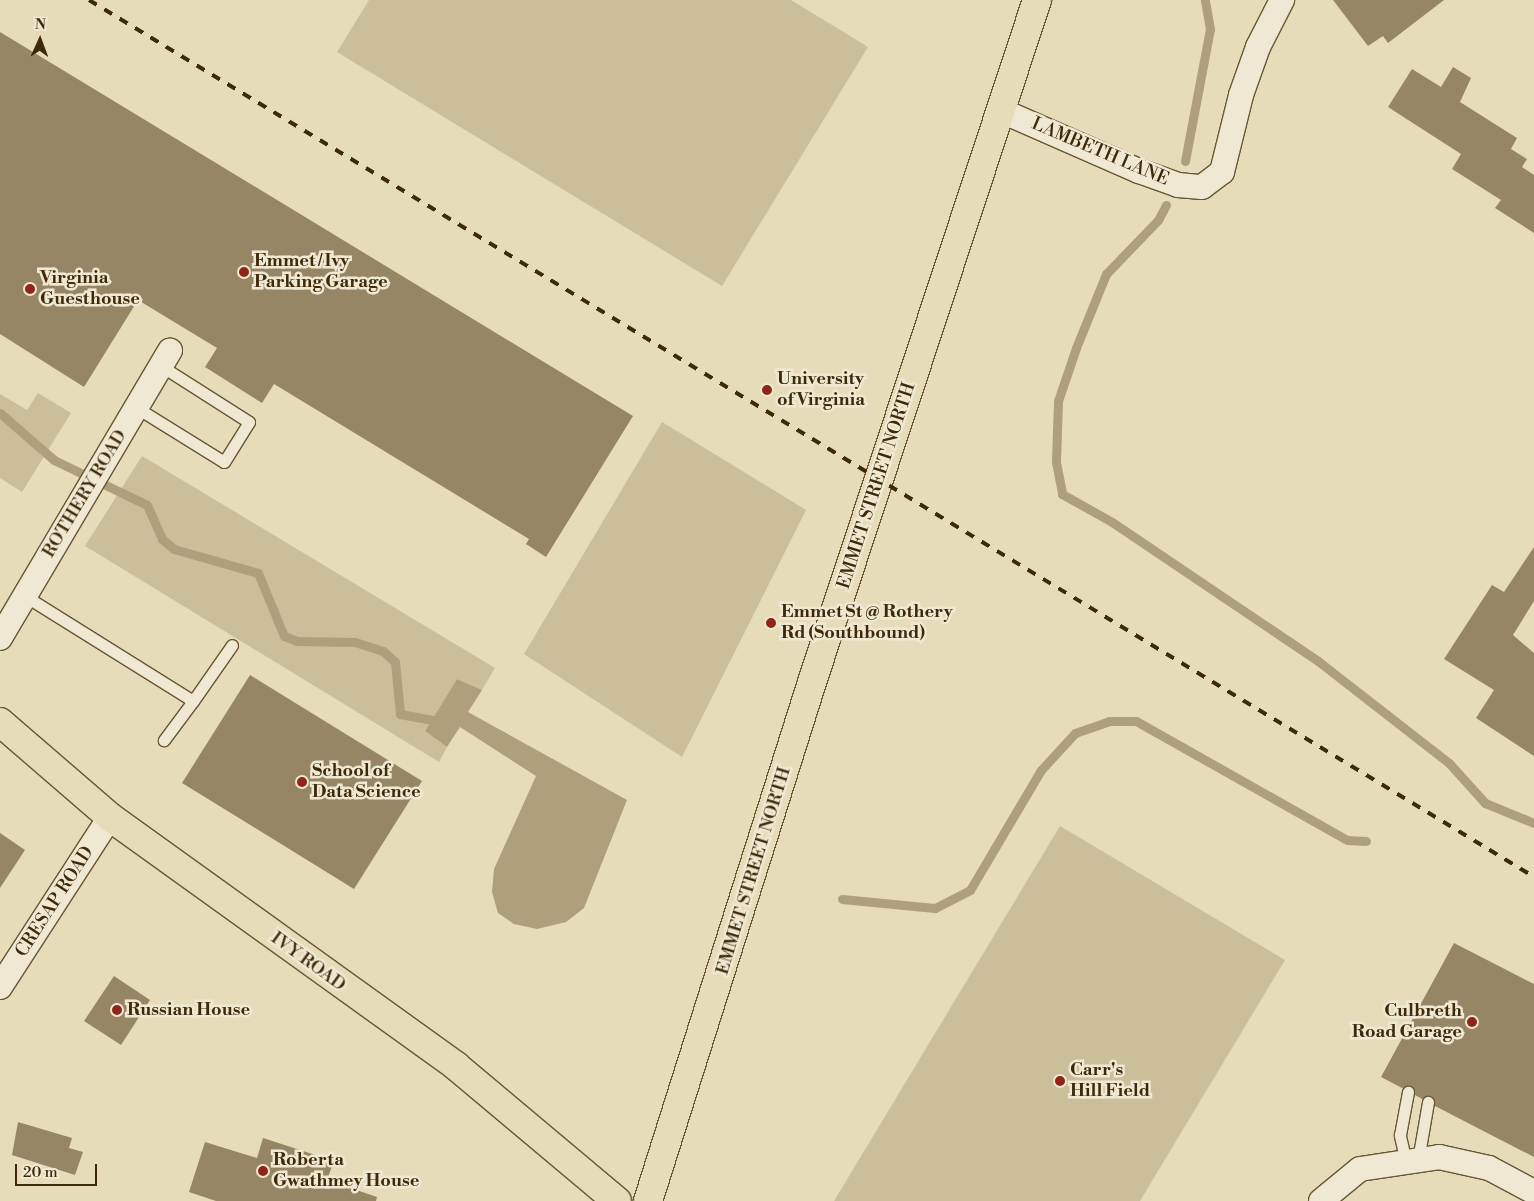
<!DOCTYPE html>
<html>
<head>
<meta charset="utf-8">
<style>
	body { margin:0 }
	#map { position:relative; width:1534px; height:1201px; overflow:hidden; background:#e7dcb9; font-family:"Libre Bodoni",serif }
	div>[style] { position:absolute }
	.green>* { inset:0; background:#cabe9b }
	.water>* { inset:0; background:#ae9f7d }
	.stream>* { height:9px; margin:-4.5px; padding:0 4.5px; transform-origin:4.5px; border-radius:4.5px; background:#ae9f7d }
	.building>* { inset:0; background:#968665 }
	.roads { filter:drop-shadow(1px 0 #685635) drop-shadow(-1px 0 #685635) drop-shadow(0 1px #685635) drop-shadow(0 -1px #685635) }
	.service>* { height:11px; margin:-5.5px; padding:0 5.5px; transform-origin:5.5px; border-radius:5.5px; background:#efe8d2 }
	.minor>* { height:24px; margin:-12px; padding:0 12px; transform-origin:12px; border-radius:12px; background:#efe8d2 }
	.primary>* { height:28px; margin:-14px; padding:0 14px; transform-origin:14px; border-radius:14px; background:#e7dcb9 }
	.rail>* { height:4px; margin-top:-2px; transform-origin:0; background:repeating-linear-gradient(90deg,#3e2909 0 9px,transparent 0 18px) }
	.dots>* { width:14px; height:14px; translate:-50% -50%; box-sizing:border-box; border:2px solid #efe8d2; border-radius:50% }
	span { translate:-50% -50%; white-space:nowrap; text-align:center; line-height:1.15; -webkit-text-stroke:5px #efe8d2; paint-order:stroke }
	.street-label { font-size:18px; color:#3e2909 }
	.poi-label { font-size:18px; color:#3e2909; font-weight:700 }
	.left { translate:0 -50%; text-align:left }
	.right { translate:-100% -50%; text-align:right }
	.north { position:absolute; left:15px; top:15px; width:50px; height:50px; -webkit-text-stroke:4px #efe8d2; paint-order:stroke; rotate:2deg; font-size:14px; font-weight:700; line-height:20px; text-align:center; color:#3e2909 }
	.north::after { content:''; display:block; margin:auto; width:18px; height:22px; background:#3e2909; clip-path:polygon(50% 0,100% 100%,50% 72%,0 100%) }
	.scale { position:absolute; left:15px; top:1164px; width:82px; height:22px; box-sizing:border-box; border:2px solid #3e2909; border-top:0; padding-left:6px; font-size:15px; line-height:18px; white-space:nowrap; color:#3e2909; -webkit-text-stroke:4px #efe8d2; paint-order:stroke }
</style>
</head>
<body>
<div id="map">
	<div class="green">
		<i style="clip-path:polygon(369px 0,791px 0,868px 47px,722px 286px,337px 52px)"></i>
		<i style="clip-path:polygon(38px 393px,71px 413px,22px 492px,0 478px,0 394px,27px 410px)"></i>
		<i style="clip-path:polygon(662px 422px,806px 510px,682px 757px,524px 654px)"></i>
		<i style="clip-path:polygon(142px 456px,495px 668px,482px 690px,457px 679px,425px 731px,447px 747px,439px 762px,85px 546px)"></i>
		<i style="clip-path:polygon(1060px 826px,1285px 960px,1140px 1201px,834px 1201px)"></i>
	</div>
	<div class="water">
		<i style="clip-path:polygon(457px 679px,482px 690px,468px 712px,627px 800px,584px 908px,566px 922px,537px 929px,514px 924px,498px 913px,492px 892px,494px 869px,536px 776px,460px 727px,447px 747px,425px 731px)"></i>
	</div>
	<div class="stream">
		<i style="left:1185px;top:161px;width:134px;rotate:-79.3deg"></i>
		<i style="left:1210px;top:29px;width:29px;rotate:-100deg"></i>
		<i style="left:1166px;top:205px;width:17px;rotate:118deg"></i>
		<i style="left:1158px;top:220px;width:75px;rotate:133.9deg"></i>
		<i style="left:1106px;top:274px;width:80px;rotate:112.1deg"></i>
		<i style="left:1076px;top:348px;width:56px;rotate:108.8deg"></i>
		<i style="left:1058px;top:401px;width:61px;rotate:91.9deg"></i>
		<i style="left:1056px;top:462px;width:33px;rotate:79deg"></i>
		<i style="left:1062px;top:494px;width:57px;rotate:29.2deg"></i>
		<i style="left:1112px;top:522px;width:249px;rotate:34deg"></i>
		<i style="left:1318px;top:661px;width:166px;rotate:37.9deg"></i>
		<i style="left:1449px;top:763px;width:54px;rotate:48deg"></i>
		<i style="left:1485px;top:803px;width:53px;rotate:22.2deg"></i>
		<i style="left:0;top:413px;width:72px;rotate:41deg"></i>
		<i style="left:54px;top:460px;width:103px;rotate:25.8deg"></i>
		<i style="left:147px;top:505px;width:37px;rotate:66deg"></i>
		<i style="left:162px;top:539px;width:16px;rotate:40deg"></i>
		<i style="left:174px;top:549px;width:87px;rotate:15.9deg"></i>
		<i style="left:258px;top:573px;width:68px;rotate:67.6deg"></i>
		<i style="left:284px;top:636px;width:14px;rotate:21deg"></i>
		<i style="left:297px;top:641px;width:58px;rotate:1deg"></i>
		<i style="left:355px;top:642px;width:29px;rotate:18deg"></i>
		<i style="left:383px;top:651px;width:16px;rotate:43deg"></i>
		<i style="left:395px;top:662px;width:52px;rotate:84.5deg"></i>
		<i style="left:400px;top:714px;width:44px;rotate:10.5deg"></i>
		<i style="left:842px;top:899px;width:93px;rotate:5.5deg"></i>
		<i style="left:935px;top:908px;width:39px;rotate:-27deg"></i>
		<i style="left:970px;top:890px;width:139px;rotate:-59.4deg"></i>
		<i style="left:1041px;top:770px;width:50px;rotate:-47.4deg"></i>
		<i style="left:1075px;top:733px;width:36px;rotate:-19deg"></i>
		<i style="left:1109px;top:721px;width:27px"></i>
		<i style="left:1136px;top:721px;width:242px;rotate:29.4deg"></i>
		<i style="left:1347px;top:840px;width:19px;rotate:3deg"></i>
	</div>
	<div class="building">
		<i style="clip-path:polygon(1333px 0,1444px 0,1388px 43px,1383px 36px,1368px 46px)"></i>
		<i style="clip-path:polygon(0 32px,633px 416px,546px 557px,526px 544px,529px 539px,274px 384px,262px 403px,205px 367px,217px 348px,138px 300px,84px 387px,0 334px)"></i>
		<i style="clip-path:polygon(1453px 67px,1471px 78px,1460px 102px,1517px 138px,1511px 149px,1527px 159px,1522px 167px,1534px 175px,1534px 233px,1495px 208px,1501px 200px,1452px 169px,1461px 154px,1388px 107px,1412px 69px,1441px 87px)"></i>
		<i style="clip-path:polygon(1534px 547px,1534px 601px,1513px 635px,1534px 653px,1534px 756px,1476px 718px,1494px 690px,1444px 659px,1492px 585px,1504px 592px)"></i>
		<i style="clip-path:polygon(250px 675px,422px 781px,354px 889px,182px 783px)"></i>
		<i style="clip-path:polygon(0 833px,25px 850px,0 888px)"></i>
		<i style="clip-path:polygon(1454px 943px,1534px 984px,1534px 1157px,1435px 1106px,1432px 1096px,1422px 1099px,1415px 1095px,1412px 1086px,1402px 1088px,1381px 1077px)"></i>
		<i style="clip-path:polygon(114px 976px,150px 1000px,121px 1045px,84px 1021px)"></i>
		<i style="clip-path:polygon(18px 1122px,72px 1138px,69px 1148px,83px 1152px,75px 1175px,12px 1155px)"></i>
		<i style="clip-path:polygon(263px 1138px,334px 1161px,327px 1180px,377px 1197px,376px 1201px,216px 1201px,189px 1192px,205px 1142px,257px 1158px)"></i>
	</div>
	<div class="roads">
		<div class="service">
			<i style="left:137px;top:408px;width:102px;rotate:31.8deg"></i>
			<i style="left:224px;top:462px;width:47px;rotate:-58deg"></i>
			<i style="left:249px;top:422px;width:104px;rotate:-147.5deg"></i>
			<i style="left:25px;top:596px;width:198px;rotate:32deg"></i>
			<i style="left:193px;top:701px;width:49px;rotate:126.6deg"></i>
			<i style="left:193px;top:701px;width:68px;rotate:-55.1deg"></i>
			<i style="left:1418px;top:1160px;width:59px;rotate:-80.2deg"></i>
			<i style="left:1406px;top:1162px;width:28px;rotate:-103deg"></i>
			<i style="left:1400px;top:1135px;width:44px;rotate:-79.5deg"></i>
		</div>
		<div class="minor">
			<i style="left:1002px;top:111px;width:150px;rotate:23.7deg"></i>
			<i style="left:1139px;top:171px;width:41px;rotate:19.7deg"></i>
			<i style="left:1178px;top:185px;width:24px;rotate:5deg"></i>
			<i style="left:1202px;top:187px;width:25px;rotate:-37deg"></i>
			<i style="left:1222px;top:172px;width:79px;rotate:-76.1deg"></i>
			<i style="left:1241px;top:95px;width:51px;rotate:-70.5deg"></i>
			<i style="left:1258px;top:47px;width:53px;rotate:-62.9deg"></i>
			<i style="left:0;top:638px;width:334px;rotate:-59.4deg"></i>
			<i style="left:0;top:987px;width:202px;rotate:-57.1deg"></i>
			<i style="left:1321px;top:1201px;width:50px;rotate:-39.4deg"></i>
			<i style="left:1360px;top:1169px;width:80px;rotate:-8.6deg"></i>
			<i style="left:1439px;top:1157px;width:51px;rotate:12.4deg"></i>
			<i style="left:1489px;top:1168px;width:51px;rotate:28.1deg"></i>
		</div>
		<div class="primary">
			<i style="left:0;top:722px;width:145px;rotate:40.8deg"></i>
			<i style="left:110px;top:817px;width:426px;rotate:35.7deg"></i>
			<i style="left:456px;top:1066px;width:210px;rotate:40deg"></i>
			<i style="left:648px;top:1201px;width:544px;rotate:-72.46deg"></i>
			<i style="left:812px;top:682px;width:718px;rotate:-71.74deg"></i>
		</div>
	</div>
	<div class="rail">
		<i style="left:89px;top:0;width:1690px;rotate:31.25deg"></i>
	</div>
	<div class="dots">
		<i style="left:244px;top:272px;background:#8f2418"></i>
		<i style="left:30px;top:289px;background:#8f2418"></i>
		<i style="left:767px;top:390px;background:#8f2418"></i>
		<i style="left:771px;top:623px;background:#8f2418"></i>
		<i style="left:302px;top:782px;background:#8f2418"></i>
		<i style="left:117px;top:1010px;background:#8f2418"></i>
		<i style="left:1472px;top:1022px;background:#8f2418"></i>
		<i style="left:1060px;top:1081px;background:#8f2418"></i>
		<i style="left:263px;top:1171px;background:#8f2418"></i>
	</div>
	<div class="street-label">
		<span style="left:1100px;top:152px;rotate:23deg">LAMBETH LANE</span>
		<span style="left:877px;top:486px;rotate:-72deg">EMMET STREET NORTH</span>
		<span style="left:85px;top:494px;rotate:-59deg">ROTHERY ROAD</span>
		<span style="left:754px;top:871px;rotate:-73deg">EMMET STREET NORTH</span>
		<span style="left:55px;top:902px;rotate:-57deg">CRESAP ROAD</span>
		<span style="left:308px;top:962px;rotate:36deg">IVY ROAD</span>
	</div>
	<div class="poi-label">
		<span class="left" style="left:254px;top:272px">Emmet / Ivy<br>Parking Garage</span>
		<span class="left" style="left:40px;top:289px">Virginia<br>Guesthouse</span>
		<span class="left" style="left:777px;top:390px">University<br>of Virginia</span>
		<span class="left" style="left:781px;top:623px">Emmet St @ Rothery<br>Rd (Southbound)</span>
		<span class="left" style="left:312px;top:782px">School of<br>Data Science</span>
		<span class="left" style="left:127px;top:1010px">Russian House</span>
		<span class="right" style="left:1462px;top:1022px">Culbreth<br>Road Garage</span>
		<span class="left" style="left:1070px;top:1081px">Carr's<br>Hill Field</span>
		<span class="left" style="left:273px;top:1171px">Roberta<br>Gwathmey House</span>
	</div>
	<div class="north">N</div>
	<div class="scale">20 m</div>
</div>
</body>
</html>
